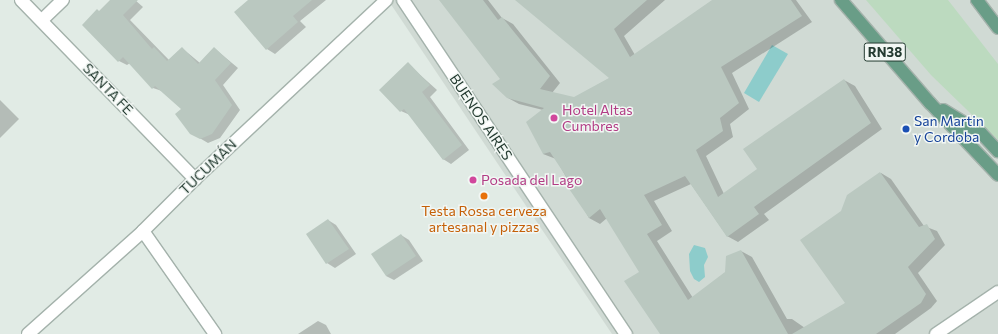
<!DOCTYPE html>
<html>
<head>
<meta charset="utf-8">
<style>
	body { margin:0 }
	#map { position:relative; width:998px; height:334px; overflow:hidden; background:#e1ebe5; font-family:Commissioner,sans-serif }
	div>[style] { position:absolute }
	.built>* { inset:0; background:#d0dad4 }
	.green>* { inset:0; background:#bcdabf }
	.water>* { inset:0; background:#8dcccb }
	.shadow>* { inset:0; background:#0003 }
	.building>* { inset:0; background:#bac8c0 }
	.roads { filter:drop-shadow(1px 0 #a4b2ab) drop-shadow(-1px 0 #a4b2ab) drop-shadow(0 1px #a4b2ab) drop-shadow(0 -1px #a4b2ab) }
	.street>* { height:12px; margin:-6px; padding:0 6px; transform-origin:6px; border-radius:6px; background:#fff }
	.primary>* { height:12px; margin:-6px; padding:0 6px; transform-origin:6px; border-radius:6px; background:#699d87 }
	.dots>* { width:11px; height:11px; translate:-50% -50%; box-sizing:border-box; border:2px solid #f2f7f4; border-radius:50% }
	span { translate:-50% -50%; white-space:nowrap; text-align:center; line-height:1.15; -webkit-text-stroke:3px #f2f7f4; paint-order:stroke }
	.shield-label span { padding:1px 3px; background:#f2f7f4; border:1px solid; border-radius:3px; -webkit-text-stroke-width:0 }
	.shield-label { font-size:13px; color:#233a30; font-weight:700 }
	.street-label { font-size:14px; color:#233a30 }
	.hotel-label { font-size:14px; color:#b23c85 }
	.left { translate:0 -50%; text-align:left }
	.transit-label { font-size:14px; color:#164399 }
	.food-label { font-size:14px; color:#c56008 }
</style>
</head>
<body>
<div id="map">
	<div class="built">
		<i style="clip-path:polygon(388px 0,998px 0,998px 334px,612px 334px)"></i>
	</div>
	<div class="green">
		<i style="clip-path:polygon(866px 0,948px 0,998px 64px,998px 140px,931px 75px)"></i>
	</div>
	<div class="water">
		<i style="clip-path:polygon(772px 45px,788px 54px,759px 102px,744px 93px)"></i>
		<i style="clip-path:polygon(694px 245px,705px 248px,708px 257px,704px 265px,705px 277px,699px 282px,694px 279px,690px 271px,689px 254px)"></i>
	</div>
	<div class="shadow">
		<i style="clip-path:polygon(112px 0,135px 0,143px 7px,130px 20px,169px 60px,182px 48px,200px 63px,214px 48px,238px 68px,223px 85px,240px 110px,220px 138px,208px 143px,191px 133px,182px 109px,162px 91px,153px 88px,130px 63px,127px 65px,119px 61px,100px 12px)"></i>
		<i style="clip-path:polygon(249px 0,326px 0,300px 21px,306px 27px,275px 54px,267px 49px)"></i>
		<i style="clip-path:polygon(451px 0,488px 0,502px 18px,513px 24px,560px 83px,552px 93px,574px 98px,610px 78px,526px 0,665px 0,624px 36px,635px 55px,713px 0,796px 0,812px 22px,732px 73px,749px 109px,730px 124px,733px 137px,706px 156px,724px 194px,759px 169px,844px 80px,855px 86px,882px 129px,764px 214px,769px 220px,738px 242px,727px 236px,691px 184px,654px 201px,672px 231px,657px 241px,693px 298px,726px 272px,741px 251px,752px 257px,787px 319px,792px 319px,805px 328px,846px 303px,842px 211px,881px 173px,891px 179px,924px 226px,937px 231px,945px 245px,918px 273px,937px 301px,931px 308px,895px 334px,661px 334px,640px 272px,607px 218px,600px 224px,589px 218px,556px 159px,543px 154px,543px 110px,519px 104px,508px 98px,501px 79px)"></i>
		<i style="clip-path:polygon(408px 64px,437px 90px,430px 97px,469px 150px,451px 164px,443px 159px,410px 115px,401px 111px)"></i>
		<i style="clip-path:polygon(0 100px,19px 119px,0 138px)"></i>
		<i style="clip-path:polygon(328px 220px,336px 225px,356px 254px,335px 268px,327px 263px)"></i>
		<i style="clip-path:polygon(401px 235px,409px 240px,423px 261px,394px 280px,386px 276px)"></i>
		<i style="clip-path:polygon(318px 321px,326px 325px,331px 334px,298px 334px)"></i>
	</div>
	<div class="building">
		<i style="clip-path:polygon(110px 0,138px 0,123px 15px,152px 49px,154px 47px,167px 61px,182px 47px,198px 64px,214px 47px,231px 63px,215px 80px,232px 105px,212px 134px,200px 139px,190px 134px,175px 114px,181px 109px,155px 86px,152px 89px,123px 57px,118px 62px,82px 25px,97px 9px,99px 11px)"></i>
		<i style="clip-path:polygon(248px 0,312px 0,293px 16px,298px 22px,266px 50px,234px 12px)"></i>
		<i style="clip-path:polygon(439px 0,483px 0,498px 20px,502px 17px,550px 76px,540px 89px,574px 97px,609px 78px,515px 0,647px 0,614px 29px,630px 57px,712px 0,791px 0,802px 16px,721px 67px,739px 103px,720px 118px,723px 131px,696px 150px,718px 197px,757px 169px,743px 149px,844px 79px,871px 123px,754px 207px,759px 214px,727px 237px,685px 176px,644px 195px,662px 225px,647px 234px,688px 300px,725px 272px,726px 256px,741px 250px,788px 334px,660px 334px,624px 281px,639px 272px,600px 209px,589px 218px,565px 183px,569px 181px,550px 152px,543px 154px,526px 122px,544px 108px,507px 98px,492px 84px,500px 79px)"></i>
		<i style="clip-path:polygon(408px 62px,430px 85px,422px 92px,462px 145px,443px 160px,404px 109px,400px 112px,379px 90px)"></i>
		<i style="clip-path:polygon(880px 172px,919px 227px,927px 224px,935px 239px,908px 267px,926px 294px,921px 303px,876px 334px,792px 334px,845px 303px,800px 240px,841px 211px,847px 195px)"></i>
		<i style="clip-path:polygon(328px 219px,349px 249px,326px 264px,306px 234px)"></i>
		<i style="clip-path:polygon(401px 234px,416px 256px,386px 276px,371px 254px)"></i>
	</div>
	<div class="roads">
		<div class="street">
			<i style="left:21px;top:0;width:250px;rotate:45.8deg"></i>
			<i style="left:403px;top:0;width:402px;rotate:56.3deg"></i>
			<i style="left:42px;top:20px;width:29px;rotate:-44deg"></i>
			<i style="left:143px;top:231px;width:126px;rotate:55deg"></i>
			<i style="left:28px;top:334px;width:154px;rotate:-41.8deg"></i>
			<i style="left:143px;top:231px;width:74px;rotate:-45deg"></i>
			<i style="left:195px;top:179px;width:262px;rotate:-43.1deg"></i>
			<i style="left:936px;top:334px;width:75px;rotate:-34.1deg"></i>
		</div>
		<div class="primary">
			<i style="left:841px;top:0;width:136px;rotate:49.2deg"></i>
			<i style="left:930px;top:103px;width:99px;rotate:46.6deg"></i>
			<i style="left:977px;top:0;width:35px;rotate:53deg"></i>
			<i style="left:943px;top:110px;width:44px;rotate:31.2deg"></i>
			<i style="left:981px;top:133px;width:25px;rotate:47deg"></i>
		</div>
	</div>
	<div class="dots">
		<i style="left:554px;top:118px;background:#d1479c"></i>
		<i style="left:906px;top:129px;background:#1a4fb4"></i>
		<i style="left:473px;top:180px;background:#d1479c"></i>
		<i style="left:484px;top:196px;background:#e8710a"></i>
	</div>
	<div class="shield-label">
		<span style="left:885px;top:52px">RN38</span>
	</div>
	<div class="street-label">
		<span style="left:108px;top:89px;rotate:46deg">SANTA FE</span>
		<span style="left:481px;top:117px;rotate:56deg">BUENOS AIRES</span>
		<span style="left:208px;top:167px;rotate:-44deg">TUCUMÁN</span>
	</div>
	<div class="hotel-label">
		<span class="left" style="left:562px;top:118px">Hotel Altas<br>Cumbres</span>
		<span class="left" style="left:481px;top:180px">Posada del Lago</span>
	</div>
	<div class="transit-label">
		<span class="left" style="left:914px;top:129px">San Martin<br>y Cordoba</span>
	</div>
	<div class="food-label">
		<span style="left:484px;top:219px">Testa Rossa cerveza<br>artesanal y pizzas</span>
	</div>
</div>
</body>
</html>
